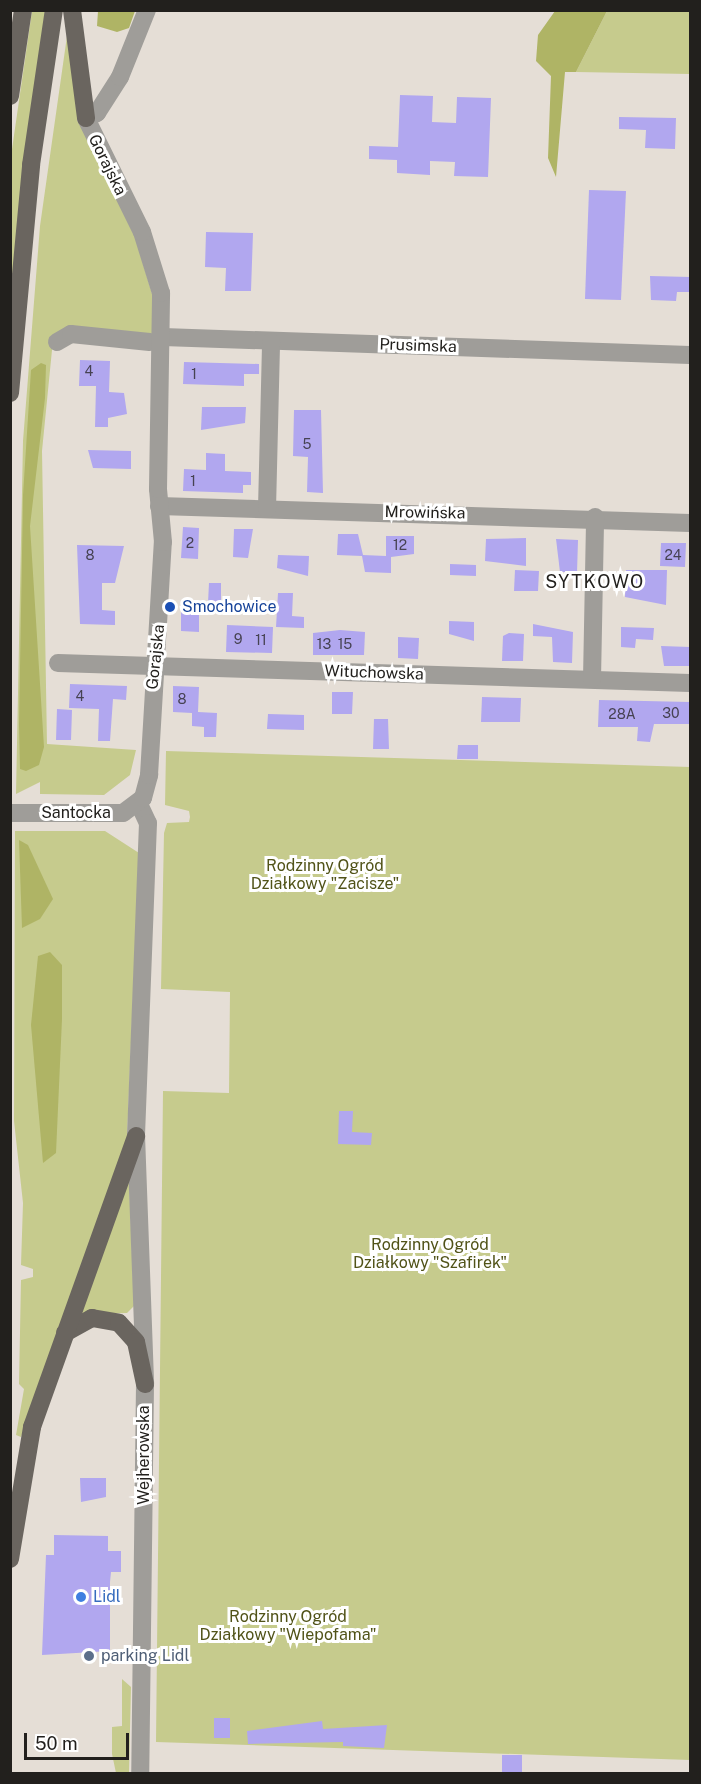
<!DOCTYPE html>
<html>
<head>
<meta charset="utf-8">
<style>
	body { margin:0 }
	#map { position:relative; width:701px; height:1784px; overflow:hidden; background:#e5ded6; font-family:"Public Sans",sans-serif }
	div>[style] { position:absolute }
	.green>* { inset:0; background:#c6cb8d }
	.forest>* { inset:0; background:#afb465 }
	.building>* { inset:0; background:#b1a7ef }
	.minor>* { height:18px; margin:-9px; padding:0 9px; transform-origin:9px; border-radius:9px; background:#9f9d99 }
	.major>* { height:18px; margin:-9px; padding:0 9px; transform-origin:9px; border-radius:9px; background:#6a655f }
	.dots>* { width:16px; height:16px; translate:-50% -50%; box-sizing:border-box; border:3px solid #fff; border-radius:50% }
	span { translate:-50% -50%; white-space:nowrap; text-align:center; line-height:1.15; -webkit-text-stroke:6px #fff; paint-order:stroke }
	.number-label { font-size:14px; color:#464252 }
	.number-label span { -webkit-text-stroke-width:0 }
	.street-label { font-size:16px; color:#22201d }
	.transit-label { font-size:16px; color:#164399 }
	.left { translate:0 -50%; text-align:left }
	.park-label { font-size:16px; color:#515318 }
	.shop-label { font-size:16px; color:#366cbe }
	.service-label { font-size:16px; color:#4e5e75 }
	.neighbourhood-label { font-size:18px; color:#22201d; letter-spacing:1.5px }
	.frame { position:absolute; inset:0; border:12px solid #22201d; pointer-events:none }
	.scale { position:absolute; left:24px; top:1733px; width:105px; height:27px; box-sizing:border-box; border:3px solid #22201d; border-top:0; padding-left:8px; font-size:18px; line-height:21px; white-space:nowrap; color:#22201d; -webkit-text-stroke:4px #fff; paint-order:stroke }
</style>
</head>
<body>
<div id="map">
	<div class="green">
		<i style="clip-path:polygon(32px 11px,45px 11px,11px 288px,10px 163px)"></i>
		<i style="clip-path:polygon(607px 11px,690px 11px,690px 74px,576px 72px)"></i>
		<i style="clip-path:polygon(67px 36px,78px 118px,135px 237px,153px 297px,155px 335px,67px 331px,52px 350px,42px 451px,47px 744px,136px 750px,130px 775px,104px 795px,40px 794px,40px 782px,16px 794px,23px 441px,40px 226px)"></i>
		<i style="clip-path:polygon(166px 751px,690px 767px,690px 1760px,156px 1742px,163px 1091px,229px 1093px,230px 992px,161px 989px,164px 833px,167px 823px,189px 822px,190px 817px,189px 811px,165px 805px)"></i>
		<i style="clip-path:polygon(15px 831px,105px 831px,139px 853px,127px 1137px,21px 1437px,16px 1435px,24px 1389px,19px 1384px,21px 1280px,33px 1277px,33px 1269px,21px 1265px,23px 1203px,14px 1121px)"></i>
		<i style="clip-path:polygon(129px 1179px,134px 1306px,127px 1313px,80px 1314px)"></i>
		<i style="clip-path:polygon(122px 1679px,131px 1687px,129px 1773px,116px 1773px,112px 1754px,112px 1727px,122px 1726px)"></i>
	</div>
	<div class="forest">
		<i style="clip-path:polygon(98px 11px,98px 10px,135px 11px,129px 28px,117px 32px,97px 26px)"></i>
		<i style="clip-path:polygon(555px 11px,607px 11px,576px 72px,565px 72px,556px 177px,548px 158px,551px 76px,536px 61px,538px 35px)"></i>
		<i style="clip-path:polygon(41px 363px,46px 365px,45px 398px,30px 526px,44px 747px,39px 765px,26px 771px,20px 769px,19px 725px,23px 495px,31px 370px)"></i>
		<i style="clip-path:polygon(19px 840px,28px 845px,53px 899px,40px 919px,22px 928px)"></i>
		<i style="clip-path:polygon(50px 952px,62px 965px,62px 1019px,56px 1153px,43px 1163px,31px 1025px,38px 956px)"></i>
	</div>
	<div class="building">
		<i style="clip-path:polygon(400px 95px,433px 96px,432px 122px,456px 123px,457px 97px,491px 98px,488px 177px,454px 176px,455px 162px,430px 161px,430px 175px,397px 173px,397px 160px,369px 159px,369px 146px,398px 147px)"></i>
		<i style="clip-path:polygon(619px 117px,676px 118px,675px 149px,645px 148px,646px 130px,619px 129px)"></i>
		<i style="clip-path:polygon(589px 190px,626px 191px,621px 300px,585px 299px)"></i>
		<i style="clip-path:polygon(206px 232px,253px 233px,251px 291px,225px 291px,226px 268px,205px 267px)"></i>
		<i style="clip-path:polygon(650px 276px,690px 277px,690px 292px,677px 292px,676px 301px,651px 300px)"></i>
		<i style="clip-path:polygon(80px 360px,110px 361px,109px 392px,124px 393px,127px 414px,108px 418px,108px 427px,95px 427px,96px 386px,79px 386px)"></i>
		<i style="clip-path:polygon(184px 362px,259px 364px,259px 374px,244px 374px,244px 386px,183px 384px)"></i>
		<i style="clip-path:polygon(202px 407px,246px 407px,245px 423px,201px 430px)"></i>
		<i style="clip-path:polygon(294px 410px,321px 410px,323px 493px,307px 492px,308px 457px,293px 456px)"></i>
		<i style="clip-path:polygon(88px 450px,131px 451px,131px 469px,93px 468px)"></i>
		<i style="clip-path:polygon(206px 453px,225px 454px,225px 471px,251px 472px,251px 485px,243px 485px,243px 493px,183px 491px,184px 469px,206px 470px)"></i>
		<i style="clip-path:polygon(183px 527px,199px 528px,198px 559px,181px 558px)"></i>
		<i style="clip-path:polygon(234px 529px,253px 529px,248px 558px,233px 557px)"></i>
		<i style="clip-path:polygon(338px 534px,358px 534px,363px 555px,386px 556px,386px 536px,414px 536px,414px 554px,391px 557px,391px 573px,365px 572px,362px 556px,337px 555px)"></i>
		<i style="clip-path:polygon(526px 538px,526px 566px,485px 561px,486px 539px)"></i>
		<i style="clip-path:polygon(556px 539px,578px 540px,577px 572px,560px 572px)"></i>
		<i style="clip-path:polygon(661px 543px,686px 543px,685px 567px,660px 566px)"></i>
		<i style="clip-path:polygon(77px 545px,124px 546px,115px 583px,102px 583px,102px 610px,115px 611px,115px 625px,80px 624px)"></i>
		<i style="clip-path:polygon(278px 555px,309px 556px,308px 576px,277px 568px)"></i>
		<i style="clip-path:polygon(450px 564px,476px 565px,476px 576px,450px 575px)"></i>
		<i style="clip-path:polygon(515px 570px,539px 571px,538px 591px,514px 591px)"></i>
		<i style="clip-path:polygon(626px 570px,667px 570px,666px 605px,625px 597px)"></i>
		<i style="clip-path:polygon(209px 583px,221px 583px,221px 603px,208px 603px)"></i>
		<i style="clip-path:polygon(278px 593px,293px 593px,292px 616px,304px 617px,304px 628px,276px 627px)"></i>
		<i style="clip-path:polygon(181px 609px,199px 609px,199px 632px,181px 631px)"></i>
		<i style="clip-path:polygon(449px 621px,474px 622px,474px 641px,449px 634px)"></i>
		<i style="clip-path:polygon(533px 624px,573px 632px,572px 663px,553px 662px,552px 637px,533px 636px)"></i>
		<i style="clip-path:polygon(227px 625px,273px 627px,272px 653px,226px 652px)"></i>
		<i style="clip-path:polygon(621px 627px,654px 628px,653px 640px,636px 639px,635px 648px,621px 647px)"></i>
		<i style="clip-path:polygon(340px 630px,365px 632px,364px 655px,313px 655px,313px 633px)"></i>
		<i style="clip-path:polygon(509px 633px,524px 634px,523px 661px,502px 661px,503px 636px)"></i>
		<i style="clip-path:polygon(398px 637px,419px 638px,418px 659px,398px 658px)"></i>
		<i style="clip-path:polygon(661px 646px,690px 647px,690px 666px,664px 666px)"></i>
		<i style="clip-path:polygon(70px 684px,127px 686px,126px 700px,113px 699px,110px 741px,98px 741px,99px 709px,69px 708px)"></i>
		<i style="clip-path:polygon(173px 686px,199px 687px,198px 712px,217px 713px,216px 737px,204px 737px,204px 727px,192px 726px,192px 713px,173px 712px)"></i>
		<i style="clip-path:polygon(332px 692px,353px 692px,352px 714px,332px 714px)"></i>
		<i style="clip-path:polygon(482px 697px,521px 698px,520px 722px,481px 722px)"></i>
		<i style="clip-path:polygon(599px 700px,690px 702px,690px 724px,654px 724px,650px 742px,637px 741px,638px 727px,598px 727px)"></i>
		<i style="clip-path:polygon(57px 709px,72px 710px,71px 740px,56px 740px)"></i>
		<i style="clip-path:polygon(268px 714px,304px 715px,304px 730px,267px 729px)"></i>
		<i style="clip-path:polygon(374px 719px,388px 719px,389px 749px,373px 749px)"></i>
		<i style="clip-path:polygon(458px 745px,478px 745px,478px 759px,457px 759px)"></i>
		<i style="clip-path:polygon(339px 1111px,353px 1111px,352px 1132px,372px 1133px,371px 1145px,338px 1144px)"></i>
		<i style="clip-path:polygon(80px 1478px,106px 1478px,106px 1497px,81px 1502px)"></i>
		<i style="clip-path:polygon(54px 1535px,108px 1536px,108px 1551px,121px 1551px,121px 1572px,111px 1572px,110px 1582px,110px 1651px,42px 1655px,46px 1555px,54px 1555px)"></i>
		<i style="clip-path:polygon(214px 1718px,230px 1718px,230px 1738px,214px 1738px)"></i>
		<i style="clip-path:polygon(322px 1721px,323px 1729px,387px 1725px,384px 1748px,343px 1746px,343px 1742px,248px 1744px,247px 1731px)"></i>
		<i style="clip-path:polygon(502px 1755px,522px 1755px,522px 1773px,502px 1773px)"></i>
	</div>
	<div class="minor">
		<i style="left:163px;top:337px;width:527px;rotate:1.96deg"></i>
		<i style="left:57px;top:342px;width:16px;rotate:-30deg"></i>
		<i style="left:71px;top:334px;width:79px;rotate:5.8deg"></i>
		<i style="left:159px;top:506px;width:531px;rotate:1.83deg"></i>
		<i style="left:267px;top:509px;width:167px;rotate:-88.6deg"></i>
		<i style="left:58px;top:663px;width:632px;rotate:1.81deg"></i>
		<i style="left:592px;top:679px;width:162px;rotate:-88.9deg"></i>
		<i style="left:139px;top:804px;width:21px;rotate:65deg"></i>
		<i style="left:148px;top:823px;width:312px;rotate:92.2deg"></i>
		<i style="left:136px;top:1135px;width:249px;rotate:87.9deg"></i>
		<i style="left:145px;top:1384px;width:390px;rotate:90.7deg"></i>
		<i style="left:10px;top:813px;width:113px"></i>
		<i style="left:123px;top:813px;width:25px;rotate:-37deg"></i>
		<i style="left:143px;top:798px;width:24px;rotate:-75deg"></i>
		<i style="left:149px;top:775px;width:233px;rotate:-86.6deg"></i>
		<i style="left:163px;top:542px;width:53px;rotate:-95.4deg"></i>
		<i style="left:158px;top:489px;width:196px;rotate:-89.1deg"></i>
		<i style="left:161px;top:293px;width:64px;rotate:-107.3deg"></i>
		<i style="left:142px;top:232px;width:127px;rotate:-116.2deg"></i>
		<i style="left:86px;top:118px;width:12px;rotate:-24deg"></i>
		<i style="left:97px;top:113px;width:43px;rotate:-57.4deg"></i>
		<i style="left:120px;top:77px;width:72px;rotate:-68.1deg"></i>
	</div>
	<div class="major">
		<i style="left:72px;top:10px;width:109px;rotate:82.6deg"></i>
		<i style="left:10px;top:96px;width:87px;rotate:-81.4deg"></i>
		<i style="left:10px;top:393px;width:229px;rotate:-84.7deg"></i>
		<i style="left:31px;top:165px;width:157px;rotate:-81.6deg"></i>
		<i style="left:65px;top:1333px;width:31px;rotate:-29deg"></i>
		<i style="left:92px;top:1318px;width:27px;rotate:10deg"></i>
		<i style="left:119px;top:1323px;width:25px;rotate:48deg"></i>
		<i style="left:136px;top:1342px;width:43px;rotate:77.9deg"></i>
		<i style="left:10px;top:1559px;width:134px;rotate:-80.5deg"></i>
		<i style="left:32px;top:1427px;width:309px;rotate:-70.3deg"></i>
	</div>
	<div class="dots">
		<i style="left:170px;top:607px;background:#1a4fb4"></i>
		<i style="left:81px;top:1597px;background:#3f7fe0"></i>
		<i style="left:89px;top:1656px;background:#5c6f8a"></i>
	</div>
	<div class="number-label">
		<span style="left:89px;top:371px">4</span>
		<span style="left:194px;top:374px">1</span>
		<span style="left:307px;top:444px">5</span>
		<span style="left:193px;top:481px">1</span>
		<span style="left:190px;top:543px">2</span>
		<span style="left:400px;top:545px">12</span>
		<span style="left:90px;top:555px">8</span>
		<span style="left:673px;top:555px">24</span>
		<span style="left:238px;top:639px">9</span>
		<span style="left:261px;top:640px">11</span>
		<span style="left:324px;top:644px">13</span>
		<span style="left:345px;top:644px">15</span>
		<span style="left:80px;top:696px">4</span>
		<span style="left:182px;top:699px">8</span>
		<span style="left:671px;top:713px">30</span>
		<span style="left:622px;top:714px">28A</span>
	</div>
	<div class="street-label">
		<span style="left:107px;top:165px;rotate:64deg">Gorajska</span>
		<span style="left:418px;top:346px;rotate:2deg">Prusimska</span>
		<span style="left:425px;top:513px;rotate:1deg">Mrowińska</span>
		<span style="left:156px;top:657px;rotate:-84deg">Gorajska</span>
		<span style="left:374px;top:673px;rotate:2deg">Wituchowska</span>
		<span style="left:76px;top:813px">Santocka</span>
		<span style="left:144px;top:1455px;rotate:-90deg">Wejherowska</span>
	</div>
	<div class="transit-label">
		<span class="left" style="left:182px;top:607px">Smochowice</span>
	</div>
	<div class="park-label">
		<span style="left:325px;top:875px">Rodzinny Ogród<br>Działkowy "Zacisze"</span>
		<span style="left:430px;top:1254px">Rodzinny Ogród<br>Działkowy "Szafirek"</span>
		<span style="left:288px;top:1626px">Rodzinny Ogród<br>Działkowy "Wiepofama"</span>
	</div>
	<div class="shop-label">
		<span class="left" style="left:93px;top:1597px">Lidl</span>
	</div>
	<div class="service-label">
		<span class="left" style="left:101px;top:1656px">parking Lidl</span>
	</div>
	<div class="neighbourhood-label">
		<span style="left:595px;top:582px">SYTKOWO</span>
	</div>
	<div class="frame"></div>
	<div class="scale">50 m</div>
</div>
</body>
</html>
